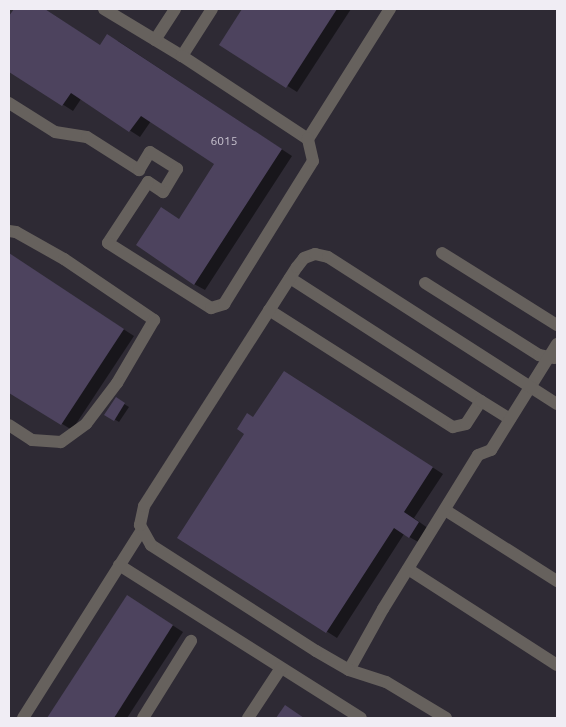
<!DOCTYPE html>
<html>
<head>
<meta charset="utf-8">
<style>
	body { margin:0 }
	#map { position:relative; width:566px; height:727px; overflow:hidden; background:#2e2a34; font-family:Ubuntu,sans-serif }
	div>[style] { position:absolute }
	.shadow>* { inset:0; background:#0007 }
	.building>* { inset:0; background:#4d435e }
	.minor>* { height:12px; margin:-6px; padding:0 6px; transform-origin:6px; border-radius:6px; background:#66615d }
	span { translate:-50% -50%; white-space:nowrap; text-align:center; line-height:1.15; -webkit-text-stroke:5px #24202a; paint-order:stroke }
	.number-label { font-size:12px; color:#c7c2ce }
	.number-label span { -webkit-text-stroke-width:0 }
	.frame { position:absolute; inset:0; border:10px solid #f0edf4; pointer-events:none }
</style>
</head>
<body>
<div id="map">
	<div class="shadow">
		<i style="clip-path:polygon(15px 9px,45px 9px,100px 46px,118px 41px,292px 156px,205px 290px,194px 284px,180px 220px,216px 164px,151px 121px,140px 137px,81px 99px,73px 111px,9px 70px,9px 19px)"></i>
		<i style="clip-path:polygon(244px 9px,351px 9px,297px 92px,221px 44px)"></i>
		<i style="clip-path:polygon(9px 255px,134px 336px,72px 430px,9px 391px)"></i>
		<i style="clip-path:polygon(294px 379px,443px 474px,414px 518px,429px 529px,420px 543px,404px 534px,337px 638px,179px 537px,254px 419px)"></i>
		<i style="clip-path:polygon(116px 399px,129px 407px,119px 422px,106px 414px)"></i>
		<i style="clip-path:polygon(127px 596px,183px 632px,127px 718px,49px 718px)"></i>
	</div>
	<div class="building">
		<i style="clip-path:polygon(14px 9px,45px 9px,100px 45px,107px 34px,282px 149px,194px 285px,136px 245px,161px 207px,179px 219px,214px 164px,141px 116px,129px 132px,71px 93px,62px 106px,9px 72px,9px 16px)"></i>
		<i style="clip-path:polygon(242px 9px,337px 9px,286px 88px,219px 45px)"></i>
		<i style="clip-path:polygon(9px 253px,124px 329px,61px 425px,9px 393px)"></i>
		<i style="clip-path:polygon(284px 371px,433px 467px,404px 512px,419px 522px,409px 538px,394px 528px,326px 633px,177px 538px,244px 434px,237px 429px,247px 413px,253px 417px)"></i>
		<i style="clip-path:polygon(116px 397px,125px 403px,114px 421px,104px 415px)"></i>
		<i style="clip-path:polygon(127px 595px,173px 625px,114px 718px,47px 718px)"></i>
		<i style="clip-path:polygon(285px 705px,304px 718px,276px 718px)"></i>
	</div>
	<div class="minor">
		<i style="left:104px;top:9px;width:91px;rotate:31.1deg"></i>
		<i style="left:212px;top:9px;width:56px;rotate:122.6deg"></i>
		<i style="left:182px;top:56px;width:151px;rotate:33.4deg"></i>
		<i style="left:308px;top:139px;width:154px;rotate:-57.8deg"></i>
		<i style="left:155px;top:40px;width:37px;rotate:-57deg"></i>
		<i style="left:9px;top:103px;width:54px;rotate:32.2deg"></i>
		<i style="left:55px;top:132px;width:32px;rotate:9deg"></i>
		<i style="left:87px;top:137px;width:62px;rotate:32.4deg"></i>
		<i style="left:139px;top:170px;width:21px;rotate:-59deg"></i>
		<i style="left:150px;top:152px;width:32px;rotate:32deg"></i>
		<i style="left:177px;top:169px;width:27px;rotate:121deg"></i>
		<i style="left:163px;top:192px;width:18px;rotate:-146deg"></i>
		<i style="left:148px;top:182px;width:73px;rotate:123.3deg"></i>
		<i style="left:108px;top:243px;width:122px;rotate:32.3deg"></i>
		<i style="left:211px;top:308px;width:14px;rotate:-17deg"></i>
		<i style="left:224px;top:304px;width:168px;rotate:-58.1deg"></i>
		<i style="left:313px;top:161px;width:23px;rotate:-103deg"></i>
		<i style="left:9px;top:231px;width:7px;rotate:8deg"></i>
		<i style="left:16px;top:232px;width:55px;rotate:29.4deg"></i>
		<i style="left:64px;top:259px;width:109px;rotate:34.1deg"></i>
		<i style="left:154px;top:320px;width:73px;rotate:120.4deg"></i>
		<i style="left:117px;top:383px;width:51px;rotate:127.1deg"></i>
		<i style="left:86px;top:424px;width:31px;rotate:144deg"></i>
		<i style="left:61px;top:442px;width:29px;rotate:-176deg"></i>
		<i style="left:32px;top:440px;width:27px;rotate:-147deg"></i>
		<i style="left:442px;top:253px;width:136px;rotate:32.1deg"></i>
		<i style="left:290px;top:278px;width:227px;rotate:32.8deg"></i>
		<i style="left:425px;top:283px;width:135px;rotate:32.3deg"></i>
		<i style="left:539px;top:355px;width:16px;rotate:11deg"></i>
		<i style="left:269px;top:310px;width:218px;rotate:32.5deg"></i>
		<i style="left:453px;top:427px;width:13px;rotate:-13deg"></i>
		<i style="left:466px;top:424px;width:27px;rotate:-57deg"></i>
		<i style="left:481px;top:401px;width:34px;rotate:32deg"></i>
		<i style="left:445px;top:510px;width:133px;rotate:32.4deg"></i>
		<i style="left:119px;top:565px;width:286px;rotate:32.3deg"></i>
		<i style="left:408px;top:569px;width:177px;rotate:32.8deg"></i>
		<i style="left:349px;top:670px;width:70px;rotate:-60.9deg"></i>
		<i style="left:383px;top:609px;width:181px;rotate:-58.3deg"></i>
		<i style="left:478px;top:455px;width:14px;rotate:-21deg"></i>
		<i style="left:491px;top:450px;width:125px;rotate:-58.1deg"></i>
		<i style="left:23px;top:718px;width:221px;rotate:-57.7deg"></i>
		<i style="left:143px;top:718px;width:91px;rotate:-58.1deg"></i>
		<i style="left:248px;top:718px;width:60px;rotate:-56.6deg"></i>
		<i style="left:446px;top:718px;width:70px;rotate:-149deg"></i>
		<i style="left:386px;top:682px;width:39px;rotate:-162deg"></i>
		<i style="left:349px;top:670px;width:38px;rotate:-150deg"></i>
		<i style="left:316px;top:651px;width:196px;rotate:-147.3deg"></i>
		<i style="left:151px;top:545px;width:23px;rotate:-119deg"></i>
		<i style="left:140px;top:525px;width:19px;rotate:-78deg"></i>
		<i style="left:144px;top:506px;width:284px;rotate:-57.4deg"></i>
		<i style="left:297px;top:267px;width:11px;rotate:-52deg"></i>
		<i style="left:304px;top:258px;width:12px;rotate:-20deg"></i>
		<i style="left:315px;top:254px;width:13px;rotate:13deg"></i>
		<i style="left:328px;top:257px;width:272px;rotate:32.7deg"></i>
	</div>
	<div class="number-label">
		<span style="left:224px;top:141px">6015</span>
	</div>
	<div class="frame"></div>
</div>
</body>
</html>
